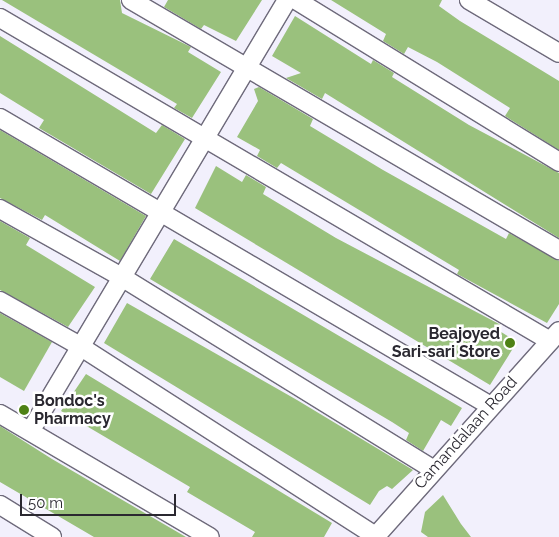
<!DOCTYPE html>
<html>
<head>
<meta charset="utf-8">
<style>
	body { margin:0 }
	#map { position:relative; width:559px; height:537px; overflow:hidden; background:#f2f0fc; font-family:Raleway,sans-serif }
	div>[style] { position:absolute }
	.building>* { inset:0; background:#9ac17d }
	.roads { filter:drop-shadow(1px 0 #6e6a7b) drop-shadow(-1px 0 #6e6a7b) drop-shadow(0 1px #6e6a7b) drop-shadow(0 -1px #6e6a7b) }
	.minor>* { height:18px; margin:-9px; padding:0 9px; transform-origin:9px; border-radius:9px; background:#fff }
	.dots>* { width:14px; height:14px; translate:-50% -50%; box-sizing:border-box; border:2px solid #fff; border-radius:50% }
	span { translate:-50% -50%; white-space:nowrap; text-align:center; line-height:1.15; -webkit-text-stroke:5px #fff; paint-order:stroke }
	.poi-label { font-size:16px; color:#2a2830; font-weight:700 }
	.right { translate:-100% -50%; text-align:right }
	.left { translate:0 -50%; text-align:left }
	.street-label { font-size:16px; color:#2a2830 }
	.scale { position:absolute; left:20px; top:494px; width:156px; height:22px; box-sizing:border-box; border:2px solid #2a2830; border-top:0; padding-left:6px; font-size:15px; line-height:18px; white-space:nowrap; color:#2a2830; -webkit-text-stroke:4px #fff; paint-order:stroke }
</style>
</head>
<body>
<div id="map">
	<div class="building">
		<i style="clip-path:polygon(2px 0,120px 0,122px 13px,191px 47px,188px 52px,221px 72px,192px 118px,174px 108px,177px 104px)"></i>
		<i style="clip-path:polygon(168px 0,262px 0,236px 41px,204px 25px,201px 29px,164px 7px)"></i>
		<i style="clip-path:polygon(331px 0,442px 0,439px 6px,460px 21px,559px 81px,559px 150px,505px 116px,510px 108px,437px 62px,408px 47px,404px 54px,383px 41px,386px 34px)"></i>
		<i style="clip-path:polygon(295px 16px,371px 64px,373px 60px,394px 73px,392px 77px,469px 125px,559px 173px,559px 238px,325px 93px,322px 99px,286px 78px,301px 73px,272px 56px)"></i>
		<i style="clip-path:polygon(0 36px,156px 133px,162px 125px,185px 139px,151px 194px,39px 128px,44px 120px,0 93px)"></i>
		<i style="clip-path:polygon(259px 87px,313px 119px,310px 126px,383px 170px,506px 239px,509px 233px,559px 261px,559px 304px,547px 323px,457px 274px,459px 270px,281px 163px,277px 168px,257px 156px,260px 150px,237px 137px,258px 101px,254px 89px)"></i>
		<i style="clip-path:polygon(0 130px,146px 216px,120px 261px,45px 215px,42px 220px,0 198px)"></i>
		<i style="clip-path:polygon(216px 166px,242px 182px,246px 175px,266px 187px,263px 194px,336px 238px,501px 325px,498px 330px,517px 342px,490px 385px,195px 208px)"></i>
		<i style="clip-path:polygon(0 221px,30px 238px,26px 245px,95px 287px,68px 327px,0 290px)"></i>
		<i style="clip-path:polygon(174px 239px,462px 408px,451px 426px,441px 420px,423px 451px,406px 440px,409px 433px,392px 422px,150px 279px)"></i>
		<i style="clip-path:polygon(127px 303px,297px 400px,413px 470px,392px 489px,387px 486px,379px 491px,370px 505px,104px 343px)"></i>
		<i style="clip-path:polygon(0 313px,52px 342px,24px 391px,0 377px)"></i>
		<i style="clip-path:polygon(86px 374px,332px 523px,324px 537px,252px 537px,255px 532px,187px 492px,190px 487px,61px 411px)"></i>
		<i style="clip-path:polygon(0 426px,52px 459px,186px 537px,94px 537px,0 482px)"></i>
		<i style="clip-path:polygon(443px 495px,461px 524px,471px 537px,428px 537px,421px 532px,425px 512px)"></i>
	</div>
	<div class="roads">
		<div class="minor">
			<i style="left:131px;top:0;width:496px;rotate:30.3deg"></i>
			<i style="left:296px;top:0;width:309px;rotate:31.6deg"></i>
			<i style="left:469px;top:0;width:104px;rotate:30.5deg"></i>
			<i style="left:0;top:18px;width:638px;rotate:30.42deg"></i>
			<i style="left:0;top:118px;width:567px;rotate:30.41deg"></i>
			<i style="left:0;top:209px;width:137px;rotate:29.2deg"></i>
			<i style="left:120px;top:276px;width:367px;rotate:31.7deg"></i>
			<i style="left:0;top:301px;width:90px;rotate:29.4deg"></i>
			<i style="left:78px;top:345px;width:354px;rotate:32.7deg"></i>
			<i style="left:0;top:414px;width:243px;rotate:30.4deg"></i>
			<i style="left:31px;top:430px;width:500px;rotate:-59.23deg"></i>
			<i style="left:0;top:505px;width:61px;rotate:31.6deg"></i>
			<i style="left:375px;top:537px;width:276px;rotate:-48.2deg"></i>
		</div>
	</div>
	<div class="dots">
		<i style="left:510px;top:343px;background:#4e8115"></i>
		<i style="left:24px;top:410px;background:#4e8115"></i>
	</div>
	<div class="poi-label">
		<span class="right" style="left:500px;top:343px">Beajoyed<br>Sari-sari Store</span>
		<span class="left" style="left:34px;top:410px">Bondoc's<br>Pharmacy</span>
	</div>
	<div class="street-label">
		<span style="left:466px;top:433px;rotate:-48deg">Camandalaan Road</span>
	</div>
	<div class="scale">50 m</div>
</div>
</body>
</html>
